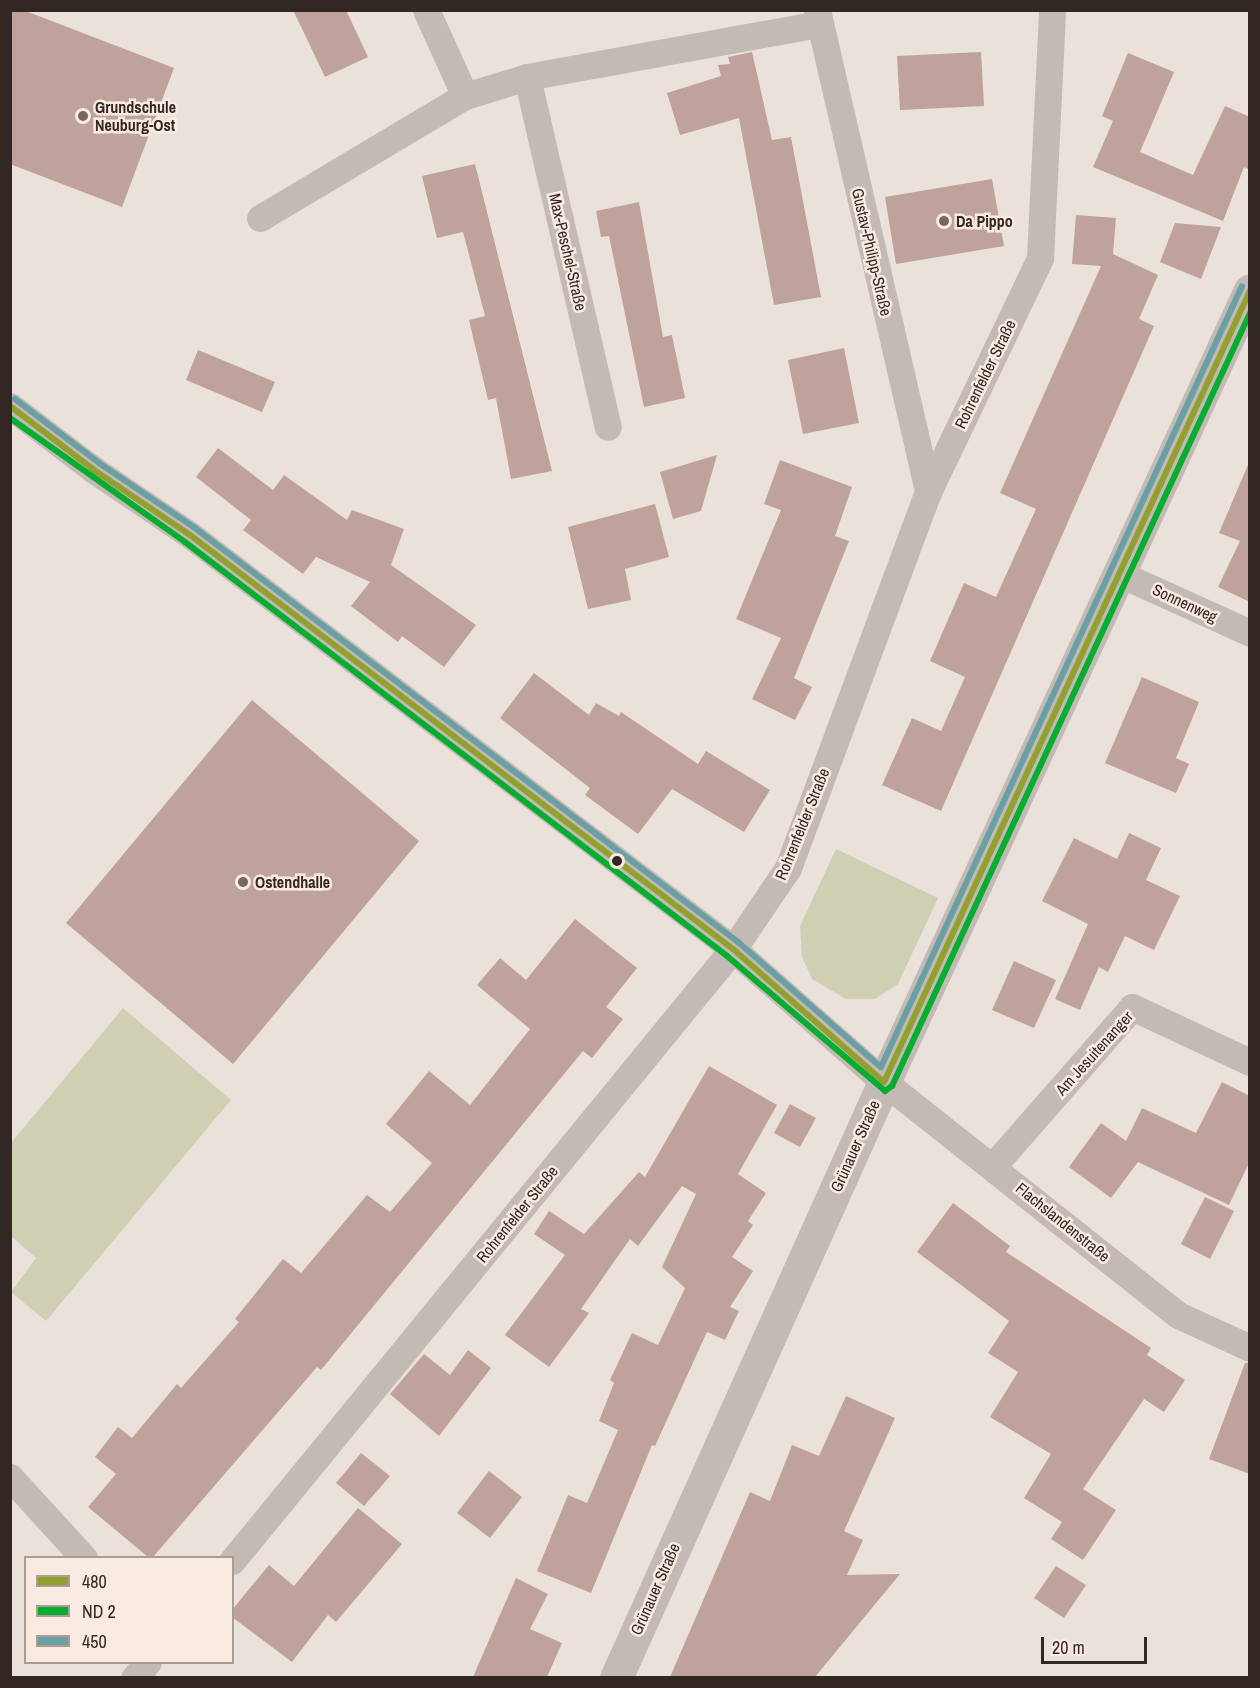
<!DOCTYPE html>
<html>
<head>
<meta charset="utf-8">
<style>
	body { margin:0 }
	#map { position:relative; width:1260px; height:1688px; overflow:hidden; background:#ebe1db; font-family:"Archivo Narrow",sans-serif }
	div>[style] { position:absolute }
	.green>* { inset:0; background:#cfcfb4 }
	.building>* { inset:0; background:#c0a29c }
	.minor>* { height:27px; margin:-13.5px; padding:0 13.5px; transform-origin:13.5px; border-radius:13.5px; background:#c3bab5 }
	.tertiary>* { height:33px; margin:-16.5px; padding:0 16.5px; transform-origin:16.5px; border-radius:16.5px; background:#c3bab5 }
	.bus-1>* { height:6px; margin:-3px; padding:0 3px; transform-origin:3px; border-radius:3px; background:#92a02f }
	.bus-2>* { height:6px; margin:-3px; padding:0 3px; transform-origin:3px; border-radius:3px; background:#06ad30 }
	.bus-3>* { height:6px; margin:-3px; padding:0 3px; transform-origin:3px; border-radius:3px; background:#6a9fa4 }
	.dots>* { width:16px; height:16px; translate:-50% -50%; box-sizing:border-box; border:3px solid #f9ebe1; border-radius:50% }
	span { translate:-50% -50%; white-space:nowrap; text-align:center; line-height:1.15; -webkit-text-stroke:5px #f9ebe1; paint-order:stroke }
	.poi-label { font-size:16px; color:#332724; font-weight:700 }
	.left { translate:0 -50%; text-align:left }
	.street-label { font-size:16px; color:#332724 }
	.frame { position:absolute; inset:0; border:12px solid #332724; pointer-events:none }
	.legend { position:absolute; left:24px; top:1556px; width:210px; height:108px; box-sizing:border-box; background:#f9ebe1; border:2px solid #aa9d95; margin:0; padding:8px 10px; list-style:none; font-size:18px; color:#332724 }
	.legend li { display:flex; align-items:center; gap:12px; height:30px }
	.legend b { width:30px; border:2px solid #aa9d95 }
	.scale { position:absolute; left:1041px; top:1637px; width:106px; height:27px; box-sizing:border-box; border:3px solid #332724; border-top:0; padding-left:8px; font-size:18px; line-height:21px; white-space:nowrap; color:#332724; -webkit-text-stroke:4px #f9ebe1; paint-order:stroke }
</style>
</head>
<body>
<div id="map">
	<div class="green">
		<i style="clip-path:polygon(836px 849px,938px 898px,898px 984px,875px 999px,846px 999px,812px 979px,802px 957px,800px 926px)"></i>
		<i style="clip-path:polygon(123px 1008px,231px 1100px,46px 1321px,11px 1292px,36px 1258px,11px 1236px,11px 1143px)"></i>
	</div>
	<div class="building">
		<i style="clip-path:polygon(10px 10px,23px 10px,174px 68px,122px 207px,10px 164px)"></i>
		<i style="clip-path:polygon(293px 10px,346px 10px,368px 57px,325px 77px)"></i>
		<i style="clip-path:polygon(752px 52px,772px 140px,791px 137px,821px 297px,774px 305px,739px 118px,680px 135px,667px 93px,721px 76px,718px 65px,730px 64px,728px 57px)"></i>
		<i style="clip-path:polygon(981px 52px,984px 106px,900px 110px,897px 56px)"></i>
		<i style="clip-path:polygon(1128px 53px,1174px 72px,1140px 152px,1193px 175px,1225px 106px,1250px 117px,1250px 170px,1244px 167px,1223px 221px,1093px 167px,1113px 121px,1102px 116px)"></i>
		<i style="clip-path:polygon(475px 164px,552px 471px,511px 479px,496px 398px,488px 400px,469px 320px,485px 316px,463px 232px,437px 238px,422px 176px)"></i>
		<i style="clip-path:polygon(992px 179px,1004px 246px,896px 264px,885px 197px)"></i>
		<i style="clip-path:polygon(639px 202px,663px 337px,672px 335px,685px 398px,644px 407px,609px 236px,601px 237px,596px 211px)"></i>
		<i style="clip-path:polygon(1076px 215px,1116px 218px,1113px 254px,1158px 275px,1139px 319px,1154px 326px,941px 811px,882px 785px,912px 718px,941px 731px,965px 677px,930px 661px,964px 583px,996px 597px,1036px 509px,1000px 493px,1101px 266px,1072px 264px)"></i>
		<i style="clip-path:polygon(1175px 223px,1221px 227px,1201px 279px,1160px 262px)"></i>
		<i style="clip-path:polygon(844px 348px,859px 423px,803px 434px,788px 360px)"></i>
		<i style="clip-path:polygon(198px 350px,275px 382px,262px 412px,186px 380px)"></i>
		<i style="clip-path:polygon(218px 448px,273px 490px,284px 475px,347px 520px,352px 510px,404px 529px,391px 565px,476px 625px,444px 667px,402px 636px,398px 642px,351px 606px,370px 582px,316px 557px,303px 574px,243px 530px,251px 520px,196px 477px)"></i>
		<i style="clip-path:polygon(717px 455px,701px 511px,673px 519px,660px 472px)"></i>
		<i style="clip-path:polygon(780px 460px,852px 487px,835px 536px,849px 541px,794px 678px,812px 687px,795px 720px,752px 699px,781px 638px,736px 619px,781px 510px,764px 504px)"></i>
		<i style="clip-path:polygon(1250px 460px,1250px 602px,1218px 587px,1240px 541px,1219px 533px)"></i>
		<i style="clip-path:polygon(655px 504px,669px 557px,625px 569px,631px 600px,588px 609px,568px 527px)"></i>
		<i style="clip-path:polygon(534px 673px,589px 715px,596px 703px,619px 716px,621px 712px,698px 764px,706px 751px,770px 790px,744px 832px,672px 789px,638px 834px,585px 795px,590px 788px,500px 718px)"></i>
		<i style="clip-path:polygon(1142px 677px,1199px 702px,1176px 758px,1189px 764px,1176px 793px,1105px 763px)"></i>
		<i style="clip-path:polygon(252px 700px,419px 841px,233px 1064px,66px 923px)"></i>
		<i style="clip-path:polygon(1129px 833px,1161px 848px,1146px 880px,1180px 896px,1154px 950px,1125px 936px,1108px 972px,1099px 967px,1080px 1010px,1055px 999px,1088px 924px,1042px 901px,1074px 838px,1117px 859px)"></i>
		<i style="clip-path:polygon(575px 919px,637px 968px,606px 1007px,623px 1019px,592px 1058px,583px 1051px,321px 1370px,317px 1367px,153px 1557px,148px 1557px,88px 1507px,116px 1474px,95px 1457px,118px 1427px,132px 1438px,177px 1384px,181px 1388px,239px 1322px,235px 1319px,283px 1259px,301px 1273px,367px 1195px,390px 1212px,432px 1163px,386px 1124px,429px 1071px,470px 1105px,530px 1029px,477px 985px,500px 958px,526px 980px)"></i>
		<i style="clip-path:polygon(1014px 961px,1056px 980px,1034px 1028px,992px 1010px)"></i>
		<i style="clip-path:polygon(709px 1066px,777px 1105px,738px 1174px,766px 1193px,748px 1221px,753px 1225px,732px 1257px,753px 1271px,730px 1307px,739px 1311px,725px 1340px,707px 1332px,655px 1446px,652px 1445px,591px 1593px,537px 1571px,568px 1495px,587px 1503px,618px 1430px,599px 1421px,614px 1383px,610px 1380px,632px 1333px,658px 1345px,685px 1288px,662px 1267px,696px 1194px,682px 1186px,638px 1246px,630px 1239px,581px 1309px,589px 1313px,549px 1367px,505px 1335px,565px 1255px,534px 1234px,549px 1211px,584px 1234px,639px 1172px,645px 1177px)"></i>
		<i style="clip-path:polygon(1222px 1082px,1250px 1096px,1250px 1161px,1229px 1205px,1138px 1162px,1111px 1198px,1069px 1167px,1101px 1123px,1126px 1141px,1142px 1108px,1196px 1133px)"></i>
		<i style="clip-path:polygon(790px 1104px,816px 1118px,800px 1147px,774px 1133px)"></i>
		<i style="clip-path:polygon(1205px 1197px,1234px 1211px,1210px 1259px,1181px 1244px)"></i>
		<i style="clip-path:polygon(953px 1203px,1010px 1246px,1006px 1252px,1151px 1348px,1147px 1355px,1185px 1380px,1164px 1412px,1144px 1399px,1083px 1489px,1116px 1510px,1083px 1560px,1051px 1539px,1062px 1522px,1024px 1498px,1051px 1454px,990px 1417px,1018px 1372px,988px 1353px,1009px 1321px,917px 1252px)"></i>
		<i style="clip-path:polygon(468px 1350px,491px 1368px,439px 1436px,390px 1394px,424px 1354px,450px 1375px)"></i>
		<i style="clip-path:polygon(1245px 1363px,1250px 1363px,1250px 1474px,1209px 1459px)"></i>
		<i style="clip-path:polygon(846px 1396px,895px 1418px,844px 1531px,863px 1540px,847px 1575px,900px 1574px,815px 1677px,670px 1677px,750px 1492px,770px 1501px,792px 1445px,819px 1456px)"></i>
		<i style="clip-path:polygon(361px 1453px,390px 1476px,364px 1506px,336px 1483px)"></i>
		<i style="clip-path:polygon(489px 1471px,522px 1497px,490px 1538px,457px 1513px)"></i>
		<i style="clip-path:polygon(358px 1508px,402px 1544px,336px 1622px,328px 1615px,292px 1662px,232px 1617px,232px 1610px,269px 1565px,294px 1586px)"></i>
		<i style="clip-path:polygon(1056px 1566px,1086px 1585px,1064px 1618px,1034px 1598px)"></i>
		<i style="clip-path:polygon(516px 1578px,548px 1594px,530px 1629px,562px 1643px,547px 1677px,473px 1677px)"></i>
	</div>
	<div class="minor">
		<i style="left:426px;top:10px;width:94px;rotate:65.6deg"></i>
		<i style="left:817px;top:10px;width:495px;rotate:77deg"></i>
		<i style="left:527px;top:77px;width:359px;rotate:77deg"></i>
		<i style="left:260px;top:218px;width:239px;rotate:-30.8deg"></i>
		<i style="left:465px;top:96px;width:65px;rotate:-17deg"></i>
		<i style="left:527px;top:77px;width:298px;rotate:-10.3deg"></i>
		<i style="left:10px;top:406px;width:106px;rotate:37.3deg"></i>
		<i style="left:94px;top:470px;width:116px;rotate:34.1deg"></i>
		<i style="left:190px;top:535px;width:683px;rotate:37.32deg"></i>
		<i style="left:733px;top:949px;width:201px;rotate:41.4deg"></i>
		<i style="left:884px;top:1082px;width:375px;rotate:38.4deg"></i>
		<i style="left:1178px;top:1315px;width:79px;rotate:24.6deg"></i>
		<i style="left:1120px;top:574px;width:143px;rotate:24.4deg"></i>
		<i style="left:993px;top:1166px;width:211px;rotate:-48.8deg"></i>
		<i style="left:1132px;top:1007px;width:130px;rotate:25deg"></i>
		<i style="left:10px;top:1477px;width:110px;rotate:47.6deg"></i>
		<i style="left:232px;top:1561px;width:791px;rotate:-50.7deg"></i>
		<i style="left:733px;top:949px;width:98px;rotate:-55.8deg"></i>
		<i style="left:788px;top:868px;width:401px;rotate:-69.6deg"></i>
		<i style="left:928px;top:492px;width:259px;rotate:-64.4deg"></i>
		<i style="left:1040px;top:258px;width:248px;rotate:-87.2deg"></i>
		<i style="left:134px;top:1678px;width:21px;rotate:-49deg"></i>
	</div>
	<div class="tertiary">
		<i style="left:616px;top:1678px;width:653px;rotate:-65.79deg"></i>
		<i style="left:884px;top:1082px;width:872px;rotate:-65.2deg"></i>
	</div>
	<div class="bus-1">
		<i style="left:10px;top:406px;width:106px;rotate:37.3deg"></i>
		<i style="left:94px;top:470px;width:116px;rotate:34.1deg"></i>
		<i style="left:190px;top:535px;width:683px;rotate:37.32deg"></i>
		<i style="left:733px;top:949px;width:201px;rotate:41.4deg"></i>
		<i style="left:884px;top:1082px;width:872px;rotate:-65.17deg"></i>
	</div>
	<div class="bus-2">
		<i style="left:10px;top:418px;width:214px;rotate:35.3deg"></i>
		<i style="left:185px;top:542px;width:682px;rotate:37.37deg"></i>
		<i style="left:727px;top:956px;width:208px;rotate:40.5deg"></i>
		<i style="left:885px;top:1091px;width:9px;rotate:-36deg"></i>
		<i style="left:892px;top:1086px;width:852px;rotate:-65.15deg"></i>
	</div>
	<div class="bus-3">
		<i style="left:15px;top:399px;width:106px;rotate:37.3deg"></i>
		<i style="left:99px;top:463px;width:116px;rotate:34.1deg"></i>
		<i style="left:195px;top:528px;width:683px;rotate:37.32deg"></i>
		<i style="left:738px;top:942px;width:190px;rotate:41.2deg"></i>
		<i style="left:881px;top:1067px;width:860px;rotate:-65.19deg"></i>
	</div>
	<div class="dots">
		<i style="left:83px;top:116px;background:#736864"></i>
		<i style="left:944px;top:221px;background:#736864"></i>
		<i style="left:617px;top:861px;background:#332724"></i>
		<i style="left:243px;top:882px;background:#736864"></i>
	</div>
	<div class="poi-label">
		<span class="left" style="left:95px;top:116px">Grundschule<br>Neuburg-Ost</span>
		<span class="left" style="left:956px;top:221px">Da Pippo</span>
		<span class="left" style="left:255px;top:882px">Ostendhalle</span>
	</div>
	<div class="street-label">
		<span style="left:568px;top:252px;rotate:77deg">Max-Peschel-Straße</span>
		<span style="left:872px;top:252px;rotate:77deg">Gustav-Philipp-Straße</span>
		<span style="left:985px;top:374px;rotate:-64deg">Rohrenfelder Straße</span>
		<span style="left:1185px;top:603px;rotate:25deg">Sonnenweg</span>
		<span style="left:802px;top:824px;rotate:-68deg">Rohrenfelder Straße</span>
		<span style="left:1094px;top:1053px;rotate:-48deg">Am Jesuitenanger</span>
		<span style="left:855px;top:1146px;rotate:-66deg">Grünauer Straße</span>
		<span style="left:517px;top:1214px;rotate:-51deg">Rohrenfelder Straße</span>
		<span style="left:1063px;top:1222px;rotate:39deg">Flachslandenstraße</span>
		<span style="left:655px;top:1589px;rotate:-66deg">Grünauer Straße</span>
	</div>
	<div class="frame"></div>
	<ul class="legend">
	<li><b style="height:8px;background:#92a02f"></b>480</li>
	<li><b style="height:8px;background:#06ad30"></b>ND 2</li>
	<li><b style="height:8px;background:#6a9fa4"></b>450</li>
	</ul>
	<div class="scale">20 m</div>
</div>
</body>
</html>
